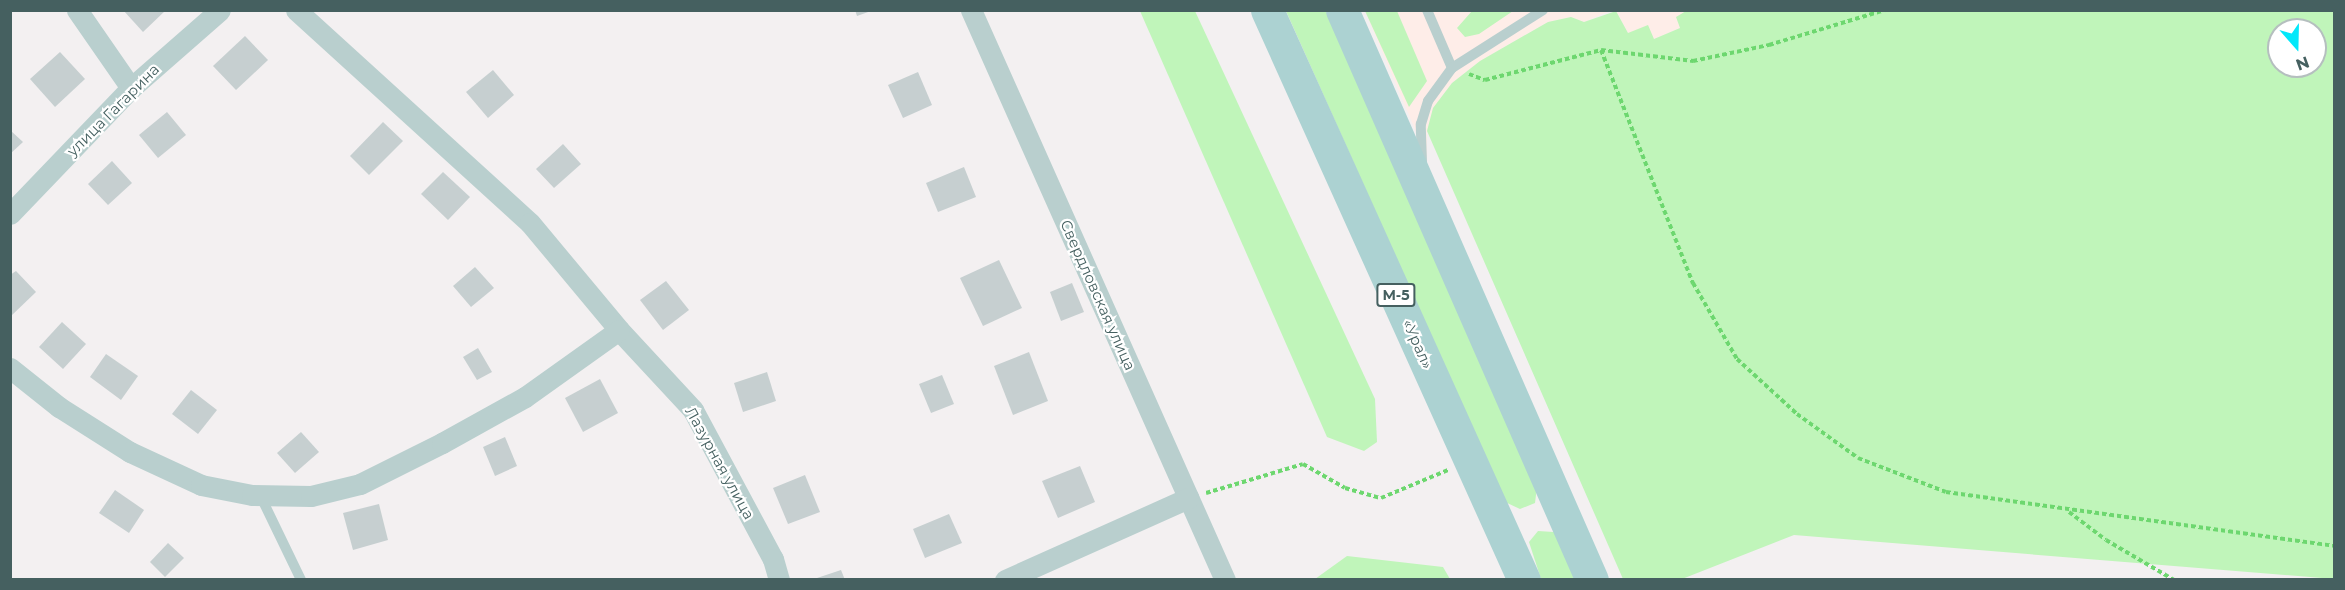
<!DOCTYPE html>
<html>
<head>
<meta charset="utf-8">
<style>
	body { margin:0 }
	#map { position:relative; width:2345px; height:590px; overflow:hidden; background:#f3f0f1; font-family:Montserrat,sans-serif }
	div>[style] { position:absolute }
	.commercial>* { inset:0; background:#feede8 }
	.green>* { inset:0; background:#c0f5ba }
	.building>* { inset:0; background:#c6cfd0 }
	.path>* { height:4px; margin-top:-2px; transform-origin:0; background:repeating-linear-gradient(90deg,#6dd76f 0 4.5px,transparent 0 7.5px) }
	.lane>* { height:10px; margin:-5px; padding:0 5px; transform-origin:5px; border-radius:5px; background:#b9cfce }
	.street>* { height:21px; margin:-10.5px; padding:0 10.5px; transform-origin:10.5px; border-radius:10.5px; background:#b9cfce }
	.primary>* { height:33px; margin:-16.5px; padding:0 16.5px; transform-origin:16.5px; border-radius:16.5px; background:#acd2d2 }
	span { translate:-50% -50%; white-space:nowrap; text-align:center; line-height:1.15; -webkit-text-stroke:4.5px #fff; paint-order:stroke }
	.shield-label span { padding:2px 4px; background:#fff; border:2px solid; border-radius:4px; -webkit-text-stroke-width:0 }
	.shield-label { font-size:14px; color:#456060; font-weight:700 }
	.street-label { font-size:15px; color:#456060 }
	.frame { position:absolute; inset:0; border:12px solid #456060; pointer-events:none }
	.north { position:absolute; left:2267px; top:18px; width:60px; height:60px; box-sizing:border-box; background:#fff; border:2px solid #b5bfbf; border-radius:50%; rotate:160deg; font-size:16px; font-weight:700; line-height:24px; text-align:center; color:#456060 }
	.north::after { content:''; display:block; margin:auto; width:21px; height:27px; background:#03e8fa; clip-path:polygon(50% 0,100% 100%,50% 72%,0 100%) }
</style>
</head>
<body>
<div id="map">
	<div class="commercial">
		<i style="clip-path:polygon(1686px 10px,1680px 28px,1654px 39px,1628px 33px,1616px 11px)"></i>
		<i style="clip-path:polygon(1365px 11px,1610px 11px,1584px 22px,1571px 17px,1548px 22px,1480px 61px,1452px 83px,1433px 108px,1427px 131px,1427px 158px)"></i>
	</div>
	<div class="green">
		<i style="clip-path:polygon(1140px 11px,1195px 11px,1375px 399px,1377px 442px,1364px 451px,1327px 437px)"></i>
		<i style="clip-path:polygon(1286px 11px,1326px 11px,1537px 487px,1535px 503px,1520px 509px,1505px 502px)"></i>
		<i style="clip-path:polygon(1365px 11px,1397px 11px,1427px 81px,1409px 107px)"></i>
		<i style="clip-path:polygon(1472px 11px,1472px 10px,1513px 11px,1479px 34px,1465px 37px,1457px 28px)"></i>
		<i style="clip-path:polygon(evenodd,1686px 11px,2334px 11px,2334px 579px,1794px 535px,1682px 579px,1623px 579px,1427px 131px,1433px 108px,1452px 83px,1480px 61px,1548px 22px,1571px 17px,1584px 22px,1616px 11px,1628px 33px,1648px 25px,1654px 39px,1680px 28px,1676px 17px,1686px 11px,2279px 30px,2315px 30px,2315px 66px,2279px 66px,2279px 30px)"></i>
		<i style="clip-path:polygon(1538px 531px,1554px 532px,1578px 579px,1541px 579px,1529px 542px)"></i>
		<i style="clip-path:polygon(1347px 556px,1443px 567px,1450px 579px,1315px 579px)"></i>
	</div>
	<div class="building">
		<i style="clip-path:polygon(123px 10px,166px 10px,143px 32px)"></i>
		<i style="clip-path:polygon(855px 10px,871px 10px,871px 11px,857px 16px)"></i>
		<i style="clip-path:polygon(245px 36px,268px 60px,236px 90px,213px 66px)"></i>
		<i style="clip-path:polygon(60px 52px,85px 79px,55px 107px,30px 79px)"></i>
		<i style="clip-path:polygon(493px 70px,514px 95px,488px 118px,466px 92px)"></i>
		<i style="clip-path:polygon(918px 72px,932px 105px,903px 118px,888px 85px)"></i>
		<i style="clip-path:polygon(167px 112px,186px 135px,158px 158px,139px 135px)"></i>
		<i style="clip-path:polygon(383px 122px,403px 141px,369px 175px,350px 156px)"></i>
		<i style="clip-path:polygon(10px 130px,23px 142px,10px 154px)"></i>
		<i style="clip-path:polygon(563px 144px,581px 164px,554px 188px,536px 169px)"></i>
		<i style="clip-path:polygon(112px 161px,132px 183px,108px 205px,88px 184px)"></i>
		<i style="clip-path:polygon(964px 167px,976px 197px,938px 212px,926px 183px)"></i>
		<i style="clip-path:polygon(443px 172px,470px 197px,448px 220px,421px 194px)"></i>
		<i style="clip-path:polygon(999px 260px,1022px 308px,983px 326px,960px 278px)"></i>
		<i style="clip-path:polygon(475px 267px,494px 288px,471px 307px,453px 286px)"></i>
		<i style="clip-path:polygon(16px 271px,36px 292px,10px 317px,10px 275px)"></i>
		<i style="clip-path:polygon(666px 281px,689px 310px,663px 330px,640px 300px)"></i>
		<i style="clip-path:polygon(1072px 283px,1084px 312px,1061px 321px,1050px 292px)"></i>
		<i style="clip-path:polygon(62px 322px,86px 344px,63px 369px,39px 347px)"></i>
		<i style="clip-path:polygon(478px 348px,492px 372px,477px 380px,463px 357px)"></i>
		<i style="clip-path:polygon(1029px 352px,1048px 401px,1013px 415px,994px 366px)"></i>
		<i style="clip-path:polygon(106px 354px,138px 376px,121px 400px,90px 377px)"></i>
		<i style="clip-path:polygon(767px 372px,776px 401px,743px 412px,734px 383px)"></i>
		<i style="clip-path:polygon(942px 375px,954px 404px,931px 413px,919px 384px)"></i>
		<i style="clip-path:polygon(600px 379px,618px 413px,583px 432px,565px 398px)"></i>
		<i style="clip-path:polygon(191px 390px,217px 410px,198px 434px,172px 414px)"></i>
		<i style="clip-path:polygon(301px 432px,319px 452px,295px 473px,277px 453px)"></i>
		<i style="clip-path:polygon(505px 437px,517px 466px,495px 476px,483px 447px)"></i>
		<i style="clip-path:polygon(1080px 466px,1095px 502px,1058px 518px,1042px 481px)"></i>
		<i style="clip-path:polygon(805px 475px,820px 512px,788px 524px,773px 488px)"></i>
		<i style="clip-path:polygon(115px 490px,144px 510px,129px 533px,99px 513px)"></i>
		<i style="clip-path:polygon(379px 504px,388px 540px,353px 550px,343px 513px)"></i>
		<i style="clip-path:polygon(949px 514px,962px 543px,925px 558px,913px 529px)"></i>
		<i style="clip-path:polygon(168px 543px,184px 558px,165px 577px,150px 562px)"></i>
		<i style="clip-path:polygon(841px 570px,845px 580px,814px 580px,814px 579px)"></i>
	</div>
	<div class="path">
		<i style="left:1601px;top:50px;width:93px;rotate:6.8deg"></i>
		<i style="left:1693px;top:61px;width:78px;rotate:-11.9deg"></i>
		<i style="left:1769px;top:45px;width:121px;rotate:-16.8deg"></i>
		<i style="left:1469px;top:74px;width:17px;rotate:21deg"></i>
		<i style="left:1485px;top:80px;width:120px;rotate:-14.5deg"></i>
		<i style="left:1601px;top:50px;width:251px;rotate:68.5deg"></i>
		<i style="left:1693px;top:283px;width:88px;rotate:59.9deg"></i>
		<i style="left:1737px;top:359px;width:81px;rotate:42.5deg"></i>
		<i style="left:1797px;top:414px;width:75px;rotate:35.8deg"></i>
		<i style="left:1858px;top:458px;width:94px;rotate:21.1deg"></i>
		<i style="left:1946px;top:492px;width:392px;rotate:7.9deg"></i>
		<i style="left:1206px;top:493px;width:101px;rotate:-16.6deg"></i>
		<i style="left:1303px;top:464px;width:48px;rotate:29.7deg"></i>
		<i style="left:1345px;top:488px;width:37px;rotate:16deg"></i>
		<i style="left:1381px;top:498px;width:73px;rotate:-22.7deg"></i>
		<i style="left:2069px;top:512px;width:46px;rotate:37.1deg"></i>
		<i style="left:2106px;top:540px;width:79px;rotate:30.5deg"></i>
	</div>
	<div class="lane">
		<i style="left:1427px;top:10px;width:63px;rotate:66.7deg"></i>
		<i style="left:1422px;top:162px;width:38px;rotate:-92deg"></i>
		<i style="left:1421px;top:124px;width:24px;rotate:-73deg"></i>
		<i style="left:1428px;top:101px;width:41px;rotate:-54deg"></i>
		<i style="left:1452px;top:68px;width:108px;rotate:-32.5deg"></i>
		<i style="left:260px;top:495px;width:94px;rotate:64.2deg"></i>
	</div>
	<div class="street">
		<i style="left:77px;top:10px;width:95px;rotate:55.3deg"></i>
		<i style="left:296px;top:10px;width:316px;rotate:42.3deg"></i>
		<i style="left:530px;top:223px;width:139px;rotate:50.2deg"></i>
		<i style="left:619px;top:330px;width:109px;rotate:47.2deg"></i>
		<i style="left:693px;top:410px;width:169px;rotate:61.8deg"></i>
		<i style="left:773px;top:559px;width:22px;rotate:74deg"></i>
		<i style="left:971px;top:10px;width:624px;rotate:65.98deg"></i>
		<i style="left:10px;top:214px;width:175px;rotate:-46.2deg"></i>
		<i style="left:131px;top:88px;width:118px;rotate:-41.2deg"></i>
		<i style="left:10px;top:368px;width:63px;rotate:38.5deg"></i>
		<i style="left:59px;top:407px;width:84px;rotate:32.4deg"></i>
		<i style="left:130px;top:452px;width:78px;rotate:24.9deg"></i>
		<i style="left:201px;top:485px;width:52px;rotate:11.1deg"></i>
		<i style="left:252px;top:495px;width:59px;rotate:1deg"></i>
		<i style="left:311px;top:496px;width:50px;rotate:-13.8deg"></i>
		<i style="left:360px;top:484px;width:92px;rotate:-26.6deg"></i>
		<i style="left:442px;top:443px;width:95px;rotate:-29deg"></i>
		<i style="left:525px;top:397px;width:115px;rotate:-35.5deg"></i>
		<i style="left:1005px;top:580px;width:201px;rotate:-24.1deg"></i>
	</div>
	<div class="primary">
		<i style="left:1267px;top:10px;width:625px;rotate:65.73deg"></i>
		<i style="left:1342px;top:10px;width:622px;rotate:66.32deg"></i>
	</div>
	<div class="shield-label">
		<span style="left:1396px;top:295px">М-5</span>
	</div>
	<div class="street-label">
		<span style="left:113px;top:110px;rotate:-45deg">улица Гагарина</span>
		<span style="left:1098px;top:295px;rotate:66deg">Свердловская улица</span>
		<span style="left:1418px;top:344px;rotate:66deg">«Урал»</span>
		<span style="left:720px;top:463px;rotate:61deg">Лазурная улица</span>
	</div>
	<div class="frame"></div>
	<div class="north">N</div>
</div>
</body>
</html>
